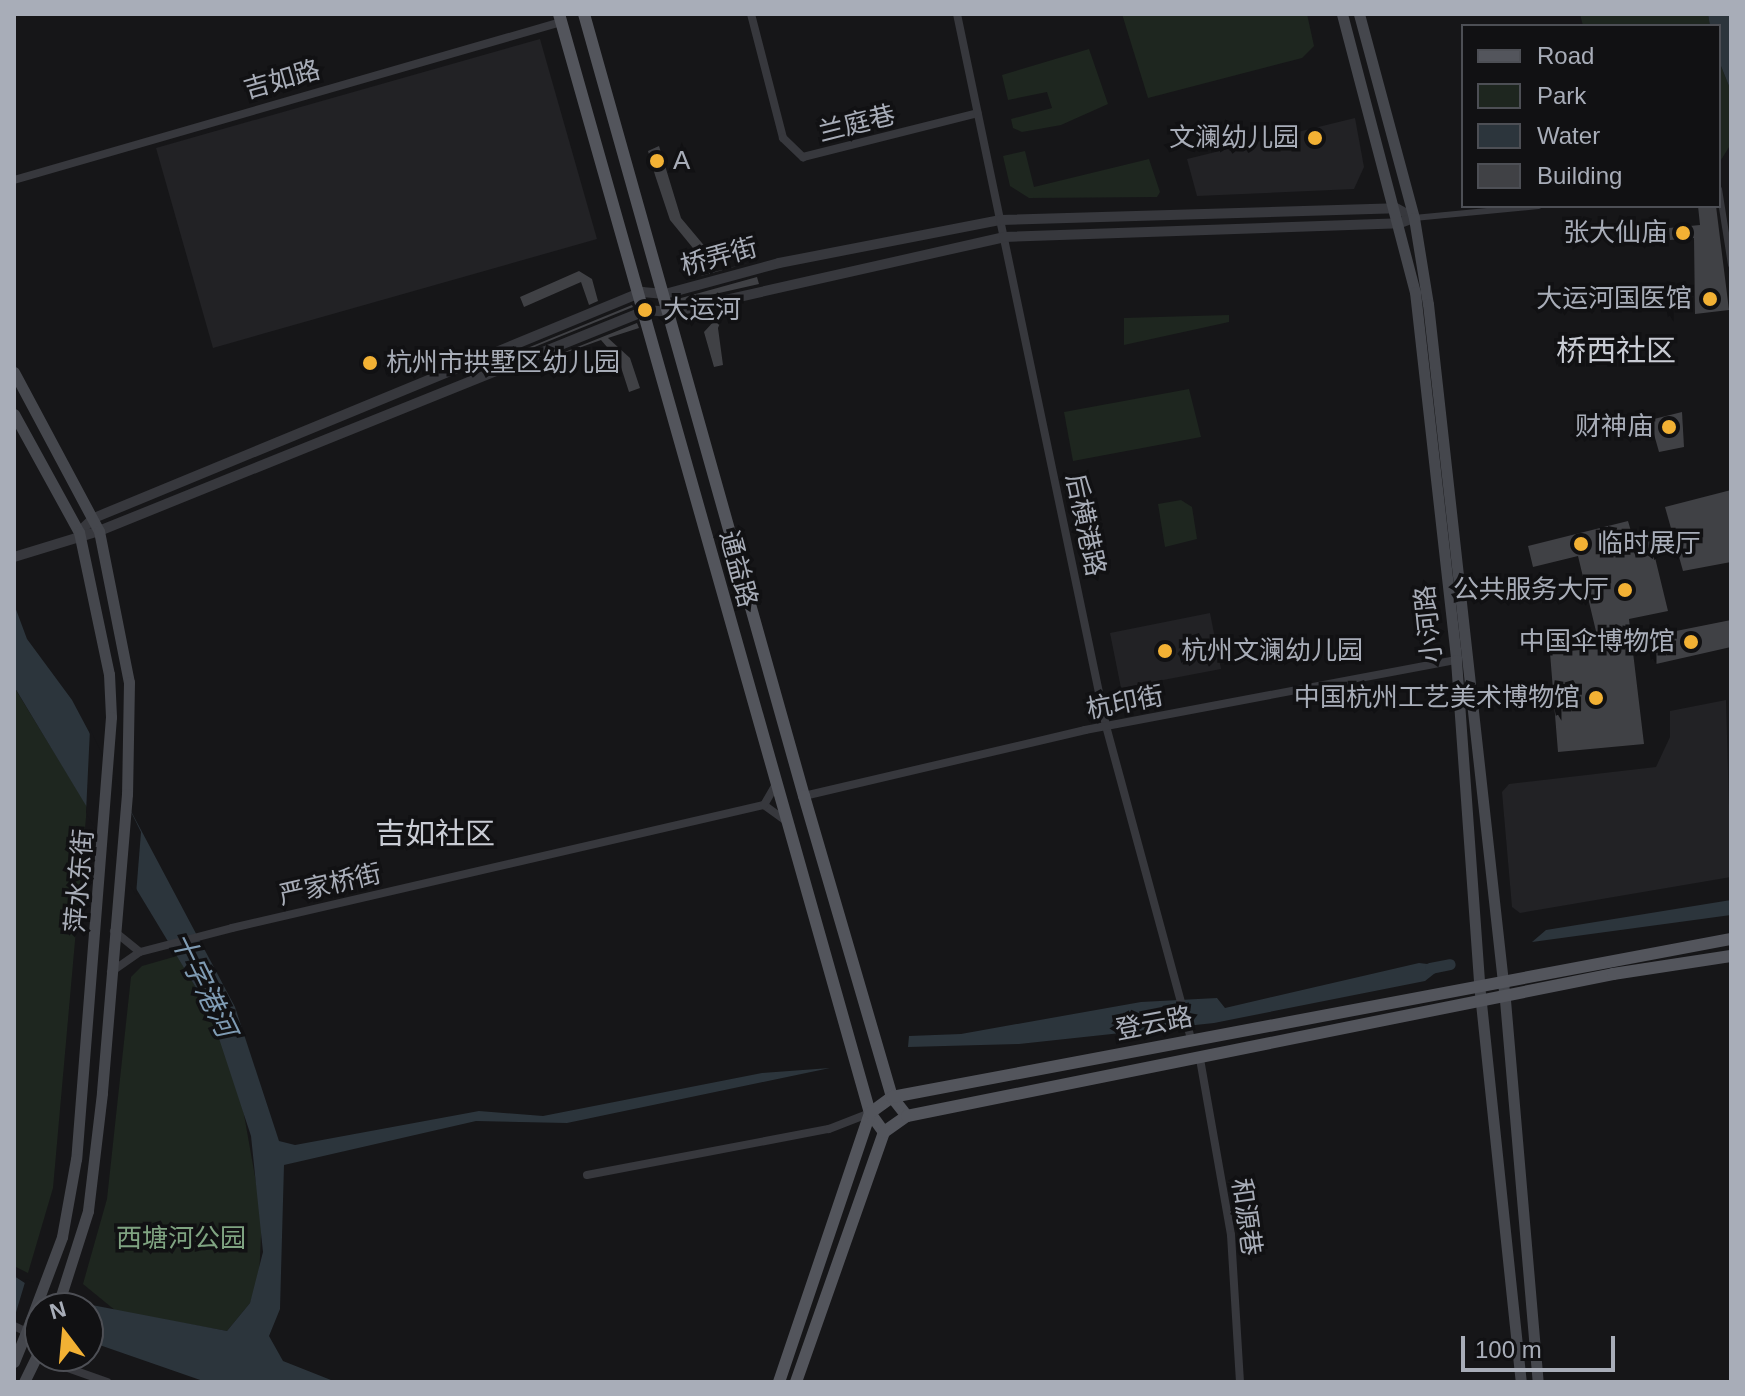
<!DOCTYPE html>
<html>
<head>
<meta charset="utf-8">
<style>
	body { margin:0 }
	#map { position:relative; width:1745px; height:1396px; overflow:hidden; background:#161618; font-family:Arial,"Noto Sans SC",sans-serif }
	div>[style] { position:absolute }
	.built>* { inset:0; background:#222225 }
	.green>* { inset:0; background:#1e261f }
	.water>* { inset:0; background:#2c353c }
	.pier>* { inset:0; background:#161618 }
	.canal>* { height:11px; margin:-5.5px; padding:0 5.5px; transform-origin:5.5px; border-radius:5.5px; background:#2c353c }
	.building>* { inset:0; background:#404145 }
	.pedestrian>* { height:6px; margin:-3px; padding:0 3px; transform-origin:3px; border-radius:3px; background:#37383d }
	.minor>* { height:8px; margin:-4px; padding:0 4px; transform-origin:4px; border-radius:4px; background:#37383d }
	.tertiary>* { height:10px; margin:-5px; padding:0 5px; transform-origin:5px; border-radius:5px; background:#37383d }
	.secondary>* { height:11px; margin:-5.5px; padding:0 5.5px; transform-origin:5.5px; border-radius:5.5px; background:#45474d }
	.primary>* { height:12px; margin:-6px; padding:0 6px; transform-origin:6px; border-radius:6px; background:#53555c }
	.secondary-bridge>* { height:11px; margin:-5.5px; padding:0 5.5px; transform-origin:5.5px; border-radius:5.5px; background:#45474d }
	.dots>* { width:22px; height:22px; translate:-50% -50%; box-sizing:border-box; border:4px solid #111113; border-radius:50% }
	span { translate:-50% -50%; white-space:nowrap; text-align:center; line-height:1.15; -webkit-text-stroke:7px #111113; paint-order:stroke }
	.street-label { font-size:26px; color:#a8adb8 }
	.poi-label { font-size:26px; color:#a8adb8 }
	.right { translate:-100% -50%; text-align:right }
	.left { translate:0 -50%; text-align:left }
	.park-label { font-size:26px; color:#7fa381 }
	.water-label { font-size:28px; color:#7f9bb3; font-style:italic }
	.quarter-label { font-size:30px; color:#c9ccd4 }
	.frame { position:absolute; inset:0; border:16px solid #a8adb8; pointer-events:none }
	.legend { position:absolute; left:1461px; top:24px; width:260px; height:184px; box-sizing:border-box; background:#111113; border:2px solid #4d4f55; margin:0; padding:10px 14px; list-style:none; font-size:24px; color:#a8adb8 }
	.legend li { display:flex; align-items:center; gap:16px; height:40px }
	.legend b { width:40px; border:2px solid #4d4f55 }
	.north { position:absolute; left:24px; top:1292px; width:80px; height:80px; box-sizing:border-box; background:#111113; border:2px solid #4d4f55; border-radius:50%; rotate:344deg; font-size:22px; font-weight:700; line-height:32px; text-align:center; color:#a8adb8 }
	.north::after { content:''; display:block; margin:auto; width:28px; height:36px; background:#f2b134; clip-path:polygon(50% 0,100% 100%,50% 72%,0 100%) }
	.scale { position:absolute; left:1461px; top:1336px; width:154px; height:36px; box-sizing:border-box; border:4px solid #a8adb8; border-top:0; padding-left:10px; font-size:24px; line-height:28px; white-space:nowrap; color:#a8adb8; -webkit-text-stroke:6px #111113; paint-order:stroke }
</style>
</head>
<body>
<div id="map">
	<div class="built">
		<i style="clip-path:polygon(540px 39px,597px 239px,213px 348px,156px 148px)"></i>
		<i style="clip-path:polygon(1355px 118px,1364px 167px,1354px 189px,1197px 196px,1187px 159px)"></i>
		<i style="clip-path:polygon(1210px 613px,1221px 669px,1121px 688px,1110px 633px)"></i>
		<i style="clip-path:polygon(1726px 700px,1731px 877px,1520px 913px,1512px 907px,1502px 792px,1509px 784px,1656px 767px,1670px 737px,1670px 711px)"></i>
	</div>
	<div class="green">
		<i style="clip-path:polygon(1122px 14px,1307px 14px,1314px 46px,1302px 58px,1148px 98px)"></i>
		<i style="clip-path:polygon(1580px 14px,1708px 14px,1710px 26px,1583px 26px)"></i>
		<i style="clip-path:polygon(1089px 49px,1108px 104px,1061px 125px,1022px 132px,1013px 128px,1011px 119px,1052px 108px,1047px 92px,1008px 100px,1002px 75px)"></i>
		<i style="clip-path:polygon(1719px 61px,1731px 91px,1731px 144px,1719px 163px)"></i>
		<i style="clip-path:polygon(1025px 151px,1034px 187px,1149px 159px,1160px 192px,1157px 197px,1029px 198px,1010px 186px,1003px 156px)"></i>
		<i style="clip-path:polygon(1229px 315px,1229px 322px,1124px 345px,1124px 318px)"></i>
		<i style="clip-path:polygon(1189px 389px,1201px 437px,1073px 461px,1064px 412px)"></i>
		<i style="clip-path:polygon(1181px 500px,1192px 507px,1197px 539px,1165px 547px,1158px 504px)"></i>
		<i style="clip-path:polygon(14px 687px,87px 806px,53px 1188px,28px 1273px,16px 1267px,15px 1276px)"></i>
		<i style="clip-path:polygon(177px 956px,210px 1011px,240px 1092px,262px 1216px,259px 1277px,250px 1303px,227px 1331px,116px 1311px,83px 1284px,107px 1199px,131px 977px,142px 966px)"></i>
	</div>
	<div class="water">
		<i style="clip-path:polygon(1708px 14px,1731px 14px,1731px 91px,1719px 61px,1719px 26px,1710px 26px)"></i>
		<i style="clip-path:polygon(14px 604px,27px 639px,72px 700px,235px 1007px,279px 1141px,295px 1145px,479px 1111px,543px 1116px,762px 1073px,830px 1068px,567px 1123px,476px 1121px,284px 1165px,280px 1309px,269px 1336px,283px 1361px,336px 1382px,206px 1382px,88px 1341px,88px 1308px,14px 1315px,14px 1276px,45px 1296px,227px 1331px,250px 1303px,263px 1252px,251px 1136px,210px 1011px,15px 688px)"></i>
		<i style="clip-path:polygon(1731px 900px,1731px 915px,1532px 942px,1546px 930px)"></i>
		<i style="clip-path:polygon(1419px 963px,1444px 966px,1425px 981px,1214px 1023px,1019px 1044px,908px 1047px,909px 1036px,961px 1034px,1141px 1002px,1217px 998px,1225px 1008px)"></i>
	</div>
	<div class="pier">
		<i style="clip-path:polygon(90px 729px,141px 832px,136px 895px,86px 813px)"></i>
		<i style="clip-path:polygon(26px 1279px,76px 1298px,72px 1308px,40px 1308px,40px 1329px,14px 1319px)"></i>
	</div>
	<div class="canal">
		<i style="left:1430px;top:968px;width:20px;rotate:-11deg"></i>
	</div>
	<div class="building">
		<i style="clip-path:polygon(659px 146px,681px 218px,707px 249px,714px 272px,752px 262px,701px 276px,697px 253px,670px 220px,655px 175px,648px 151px)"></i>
		<i style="clip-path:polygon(1698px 206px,1716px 206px,1729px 310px,1695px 314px,1694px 238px,1670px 240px,1669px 228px,1700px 225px)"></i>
		<i style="clip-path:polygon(579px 271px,592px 279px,598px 301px,589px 305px,581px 282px,524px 307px,520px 297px)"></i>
		<i style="clip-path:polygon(757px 277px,759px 284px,675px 303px,674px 300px)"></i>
		<i style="clip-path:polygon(632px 305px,633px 307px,480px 369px,479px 368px)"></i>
		<i style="clip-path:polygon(726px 308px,718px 328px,723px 365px,714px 367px,704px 332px)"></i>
		<i style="clip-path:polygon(637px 323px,639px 328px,608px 338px,630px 358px,640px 388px,629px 392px,619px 361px,601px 340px,545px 360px)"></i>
		<i style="clip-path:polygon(1682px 412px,1684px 447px,1659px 452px,1650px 420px)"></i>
		<i style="clip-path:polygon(1731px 490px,1731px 562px,1683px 571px,1665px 507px)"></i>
		<i style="clip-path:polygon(1628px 521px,1635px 545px,1651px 541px,1668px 611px,1629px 619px,1644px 744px,1558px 752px,1550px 653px,1600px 648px,1578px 556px,1533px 567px,1528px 546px)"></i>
		<i style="clip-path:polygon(1731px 620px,1731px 647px,1656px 664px,1651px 636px)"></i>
	</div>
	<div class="pedestrian">
		<i style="left:1719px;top:189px;width:77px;rotate:81deg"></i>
		<i style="left:1414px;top:218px;width:125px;rotate:-5.5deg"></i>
	</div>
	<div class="minor">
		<i style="left:751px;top:14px;width:128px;rotate:75.5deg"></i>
		<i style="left:783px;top:138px;width:28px;rotate:44deg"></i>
		<i style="left:803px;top:157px;width:180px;rotate:-14.1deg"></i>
		<i style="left:957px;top:14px;width:727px;rotate:78.18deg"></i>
		<i style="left:1106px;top:726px;width:324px;rotate:74.8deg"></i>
		<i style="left:14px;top:180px;width:569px;rotate:-16.11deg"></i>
		<i style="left:804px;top:796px;width:289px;rotate:-13.2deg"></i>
		<i style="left:1085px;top:730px;width:378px;rotate:-10.7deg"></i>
		<i style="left:764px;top:805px;width:27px;rotate:36deg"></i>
		<i style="left:114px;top:931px;width:33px;rotate:39deg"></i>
		<i style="left:111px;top:972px;width:35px;rotate:-35deg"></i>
		<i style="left:140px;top:952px;width:95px;rotate:-14.6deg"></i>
		<i style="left:232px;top:928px;width:546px;rotate:-13.02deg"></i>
		<i style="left:764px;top:805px;width:24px;rotate:-60deg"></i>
		<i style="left:1200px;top:1059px;width:179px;rotate:80deg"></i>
		<i style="left:1231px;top:1235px;width:147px;rotate:86.5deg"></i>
		<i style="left:587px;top:1175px;width:246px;rotate:-10.8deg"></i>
		<i style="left:829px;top:1129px;width:44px;rotate:-21.3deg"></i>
		<i style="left:14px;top:1326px;width:29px;rotate:25deg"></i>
		<i style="left:60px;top:1356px;width:10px;rotate:79deg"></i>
		<i style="left:62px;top:1366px;width:48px;rotate:19.6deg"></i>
	</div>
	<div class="tertiary">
		<i style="left:79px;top:532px;width:21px;rotate:-43deg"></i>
		<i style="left:94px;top:518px;width:593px;rotate:-22.41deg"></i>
		<i style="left:642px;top:292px;width:23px;rotate:5deg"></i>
		<i style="left:665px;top:294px;width:118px;rotate:-15.2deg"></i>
		<i style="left:779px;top:263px;width:226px;rotate:-11deg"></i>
		<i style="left:1001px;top:220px;width:395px;rotate:-1.7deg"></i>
		<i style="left:1396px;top:208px;width:21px;rotate:29deg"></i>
		<i style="left:14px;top:557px;width:89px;rotate:-17deg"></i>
		<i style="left:99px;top:531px;width:591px;rotate:-21.96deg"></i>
		<i style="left:647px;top:310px;width:25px;rotate:5deg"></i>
		<i style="left:672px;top:312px;width:340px;rotate:-12.7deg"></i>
		<i style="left:1004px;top:237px;width:396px;rotate:-2deg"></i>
		<i style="left:1400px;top:223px;width:15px;rotate:-20deg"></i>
	</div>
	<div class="secondary">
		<i style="left:1342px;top:14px;width:287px;rotate:75.3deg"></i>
		<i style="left:1415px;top:292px;width:370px;rotate:83.6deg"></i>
		<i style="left:1456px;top:660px;width:325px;rotate:85.9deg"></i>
		<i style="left:1479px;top:984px;width:400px;rotate:84deg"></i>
		<i style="left:1359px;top:14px;width:211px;rotate:74.9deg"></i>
		<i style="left:1414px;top:218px;width:87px;rotate:80.8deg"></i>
		<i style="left:1428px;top:304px;width:700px;rotate:83.69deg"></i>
		<i style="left:1505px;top:1000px;width:383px;rotate:85.1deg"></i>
		<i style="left:14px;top:372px;width:180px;rotate:61.9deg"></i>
		<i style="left:99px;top:531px;width:154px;rotate:78.8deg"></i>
		<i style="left:129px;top:682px;width:112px;rotate:91deg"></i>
		<i style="left:127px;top:794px;width:300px;rotate:94.8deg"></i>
		<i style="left:102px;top:1093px;width:119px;rotate:96.8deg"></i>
		<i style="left:88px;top:1211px;width:102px;rotate:107.7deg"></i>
		<i style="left:14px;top:414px;width:135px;rotate:61.2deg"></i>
		<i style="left:79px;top:532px;width:145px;rotate:78.1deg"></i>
		<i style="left:109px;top:674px;width:43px;rotate:87.3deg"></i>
		<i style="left:111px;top:717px;width:443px;rotate:94.5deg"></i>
		<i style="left:76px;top:1159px;width:79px;rotate:100.2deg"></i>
		<i style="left:14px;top:1362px;width:29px;rotate:-68deg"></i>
		<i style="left:24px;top:1382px;width:37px;rotate:-64deg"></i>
	</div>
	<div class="primary">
		<i style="left:559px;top:14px;width:1142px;rotate:74.2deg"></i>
		<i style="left:870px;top:1113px;width:24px;rotate:54deg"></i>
		<i style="left:584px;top:14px;width:812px;rotate:74.29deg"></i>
		<i style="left:804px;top:796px;width:314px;rotate:73.7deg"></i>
		<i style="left:892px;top:1097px;width:24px;rotate:52deg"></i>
		<i style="left:779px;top:1382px;width:284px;rotate:-71.3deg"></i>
		<i style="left:870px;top:1113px;width:27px;rotate:-36deg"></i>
		<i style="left:892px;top:1097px;width:854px;rotate:-10.67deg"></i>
		<i style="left:796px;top:1382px;width:265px;rotate:-70.6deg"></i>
		<i style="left:884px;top:1132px;width:28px;rotate:-35deg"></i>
		<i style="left:907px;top:1116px;width:720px;rotate:-11.37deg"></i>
		<i style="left:1613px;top:974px;width:119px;rotate:-8.7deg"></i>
	</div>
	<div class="secondary-bridge">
		<i style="left:25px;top:1335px;width:105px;rotate:-69.3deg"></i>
	</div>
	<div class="dots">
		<i style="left:1315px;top:138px;background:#f2b134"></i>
		<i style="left:657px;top:161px;background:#f2b134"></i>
		<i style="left:1683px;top:233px;background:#f2b134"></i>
		<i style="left:1710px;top:299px;background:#f2b134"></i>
		<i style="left:645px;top:310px;background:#f2b134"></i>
		<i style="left:370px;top:363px;background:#f2b134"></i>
		<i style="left:1669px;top:427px;background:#f2b134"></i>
		<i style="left:1581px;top:544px;background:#f2b134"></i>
		<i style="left:1625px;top:590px;background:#f2b134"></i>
		<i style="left:1691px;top:642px;background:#f2b134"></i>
		<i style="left:1165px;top:651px;background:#f2b134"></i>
		<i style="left:1596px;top:698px;background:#f2b134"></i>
	</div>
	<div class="street-label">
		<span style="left:282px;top:80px;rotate:-16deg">吉如路</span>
		<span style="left:857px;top:124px;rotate:-14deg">兰庭巷</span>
		<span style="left:719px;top:257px;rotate:-15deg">桥弄街</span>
		<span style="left:1085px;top:525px;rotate:78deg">后横港路</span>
		<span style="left:738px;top:569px;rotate:75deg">通益路</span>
		<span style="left:1429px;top:624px;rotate:-96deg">小河路</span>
		<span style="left:1125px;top:703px;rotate:-11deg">杭印街</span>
		<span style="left:80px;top:881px;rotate:-85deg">萍水东街</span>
		<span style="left:330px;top:885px;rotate:-13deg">严家桥街</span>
		<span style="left:1154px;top:1024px;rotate:-11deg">登云路</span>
		<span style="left:1246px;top:1217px;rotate:82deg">和源巷</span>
	</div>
	<div class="poi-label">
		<span class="right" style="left:1299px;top:138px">文澜幼儿园</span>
		<span class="left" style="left:673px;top:161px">A</span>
		<span class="right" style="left:1667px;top:233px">张大仙庙</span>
		<span class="right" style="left:1692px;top:299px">大运河国医馆</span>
		<span class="left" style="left:663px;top:310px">大运河</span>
		<span class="left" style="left:386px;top:363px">杭州市拱墅区幼儿园</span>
		<span class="right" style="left:1653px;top:427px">财神庙</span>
		<span class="left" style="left:1597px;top:544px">临时展厅</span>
		<span class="right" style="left:1609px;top:590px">公共服务大厅</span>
		<span class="right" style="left:1675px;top:642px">中国伞博物馆</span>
		<span class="left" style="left:1181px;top:651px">杭州文澜幼儿园</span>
		<span class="right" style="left:1580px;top:698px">中国杭州工艺美术博物馆</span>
	</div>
	<div class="park-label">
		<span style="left:181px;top:1239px">西塘河公园</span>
	</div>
	<div class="water-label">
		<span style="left:203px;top:985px;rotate:64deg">十字港河</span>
	</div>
	<div class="quarter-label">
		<span style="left:1616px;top:351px">桥西社区</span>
		<span style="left:435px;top:834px">吉如社区</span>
	</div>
	<div class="frame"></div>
	<ul class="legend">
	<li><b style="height:10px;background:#53555c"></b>Road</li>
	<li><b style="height:22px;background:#1e261f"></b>Park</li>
	<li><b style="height:22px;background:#2c353c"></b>Water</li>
	<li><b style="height:22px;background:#404145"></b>Building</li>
	</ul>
	<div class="north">N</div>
	<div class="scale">100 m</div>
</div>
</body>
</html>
